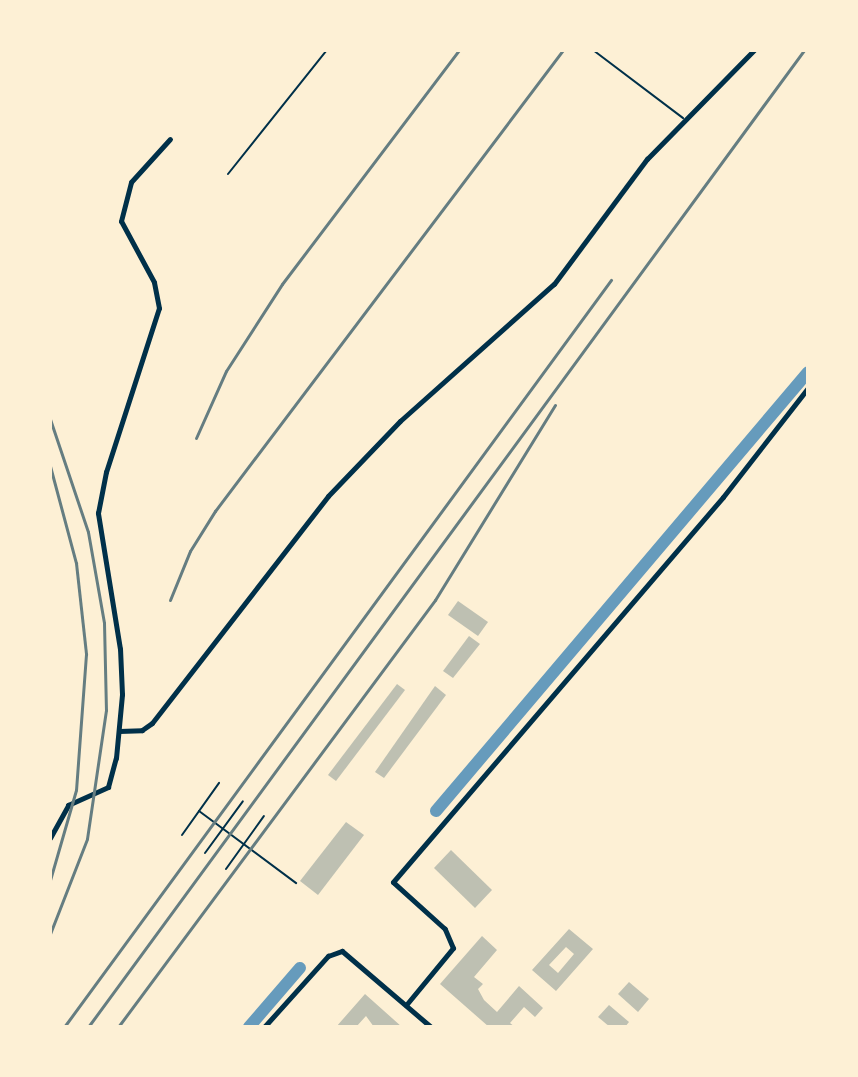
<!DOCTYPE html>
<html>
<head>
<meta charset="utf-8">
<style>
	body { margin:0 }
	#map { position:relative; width:858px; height:1077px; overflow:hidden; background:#fdf0d5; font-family:"Crimson Pro",serif }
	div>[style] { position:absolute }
	.canal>* { height:12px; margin:-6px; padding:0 6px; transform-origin:6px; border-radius:6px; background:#669bbc }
	.building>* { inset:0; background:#bec0b2 }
	.path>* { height:2px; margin:-1px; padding:0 1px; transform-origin:1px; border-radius:1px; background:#003049 }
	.service>* { height:2px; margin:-1px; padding:0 1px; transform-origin:1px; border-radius:1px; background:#003049 }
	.minor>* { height:5px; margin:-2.5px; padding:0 2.5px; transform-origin:2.5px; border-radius:2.5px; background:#003049 }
	.rail>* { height:3px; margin:-1.5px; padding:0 1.5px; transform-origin:1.5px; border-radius:1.5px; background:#657d81 }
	span { translate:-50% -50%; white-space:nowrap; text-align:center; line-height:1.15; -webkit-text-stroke:6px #fdf0d5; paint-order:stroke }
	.frame { position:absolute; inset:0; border:52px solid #fdf0d5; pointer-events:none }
</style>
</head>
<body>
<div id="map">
	<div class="canal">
		<i style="left:436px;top:811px;width:575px;rotate:-49.72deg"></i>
		<i style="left:249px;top:1027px;width:78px;rotate:-49.2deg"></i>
	</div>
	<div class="building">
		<i style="clip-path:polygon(458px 601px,488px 622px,478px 636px,448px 615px)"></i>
		<i style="clip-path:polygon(469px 636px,480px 644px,453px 678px,443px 671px)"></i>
		<i style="clip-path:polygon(397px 684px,405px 690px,336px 781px,328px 775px)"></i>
		<i style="clip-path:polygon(435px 686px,446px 695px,384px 778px,375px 772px)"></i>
		<i style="clip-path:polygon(346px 822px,364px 835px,318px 895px,300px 881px)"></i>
		<i style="clip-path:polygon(451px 850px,492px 890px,475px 908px,434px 868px)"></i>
		<i style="clip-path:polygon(evenodd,569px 929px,593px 949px,556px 991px,532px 970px,569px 929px,566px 947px,574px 954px,558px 973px,549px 965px,566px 947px)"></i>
		<i style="clip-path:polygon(482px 936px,497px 950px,474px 977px,483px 984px,478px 989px,484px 1000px,497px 1012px,519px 986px,543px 1008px,535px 1017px,524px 1007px,510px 1023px,515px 1027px,489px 1027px,440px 984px)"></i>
		<i style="clip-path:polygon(629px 982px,649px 999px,638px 1012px,618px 994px)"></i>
		<i style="clip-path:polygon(365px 994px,402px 1027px,374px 1027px,366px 1016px,356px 1027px,336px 1027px)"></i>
		<i style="clip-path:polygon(609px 1005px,629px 1022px,625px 1027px,610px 1027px,598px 1017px)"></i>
	</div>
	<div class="path">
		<i style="left:199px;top:811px;width:121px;rotate:36.6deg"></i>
		<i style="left:182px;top:835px;width:64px;rotate:-54.6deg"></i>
		<i style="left:205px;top:853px;width:64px;rotate:-53.8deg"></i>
		<i style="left:226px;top:869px;width:65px;rotate:-54.4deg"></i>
	</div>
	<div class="service">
		<i style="left:593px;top:50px;width:113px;rotate:37.1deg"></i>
		<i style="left:228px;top:174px;width:159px;rotate:-51.4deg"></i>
	</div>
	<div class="minor">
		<i style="left:119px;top:731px;width:23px;rotate:-2deg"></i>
		<i style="left:142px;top:730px;width:12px;rotate:-35deg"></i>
		<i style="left:152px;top:723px;width:287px;rotate:-52.2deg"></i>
		<i style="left:328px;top:496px;width:104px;rotate:-46.2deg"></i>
		<i style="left:400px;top:421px;width:206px;rotate:-41.7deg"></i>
		<i style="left:554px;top:284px;width:156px;rotate:-53.4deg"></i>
		<i style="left:647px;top:159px;width:153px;rotate:-45.5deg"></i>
		<i style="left:50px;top:838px;width:38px;rotate:-61deg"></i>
		<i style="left:68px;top:805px;width:44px;rotate:-24.2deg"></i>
		<i style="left:108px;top:787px;width:30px;rotate:-75deg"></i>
		<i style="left:116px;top:758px;width:64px;rotate:-84.6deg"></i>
		<i style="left:122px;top:694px;width:45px;rotate:-92.5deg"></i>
		<i style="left:120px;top:649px;width:138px;rotate:-99.2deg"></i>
		<i style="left:98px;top:513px;width:42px;rotate:-79deg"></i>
		<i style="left:106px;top:472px;width:172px;rotate:-72.1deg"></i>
		<i style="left:159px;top:308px;width:26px;rotate:-101deg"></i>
		<i style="left:154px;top:282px;width:69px;rotate:-118.4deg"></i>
		<i style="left:121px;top:221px;width:40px;rotate:-75.6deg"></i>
		<i style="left:131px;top:182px;width:58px;rotate:-47.8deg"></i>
		<i style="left:406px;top:1005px;width:74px;rotate:-50.5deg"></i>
		<i style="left:453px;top:948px;width:21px;rotate:-113deg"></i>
		<i style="left:445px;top:929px;width:70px;rotate:-137.9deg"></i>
		<i style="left:393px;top:882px;width:507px;rotate:-49.4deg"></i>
		<i style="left:723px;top:497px;width:138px;rotate:-52.1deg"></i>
		<i style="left:264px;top:1027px;width:96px;rotate:-48deg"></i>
		<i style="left:328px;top:956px;width:15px;rotate:-20deg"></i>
		<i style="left:342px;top:951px;width:117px;rotate:40.5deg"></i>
	</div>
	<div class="rail">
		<i style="left:50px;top:419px;width:119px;rotate:71.4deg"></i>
		<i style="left:88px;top:532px;width:92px;rotate:80deg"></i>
		<i style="left:104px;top:623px;width:87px;rotate:88.7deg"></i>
		<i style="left:106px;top:710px;width:130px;rotate:98.4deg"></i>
		<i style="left:87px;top:839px;width:102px;rotate:111.3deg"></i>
		<i style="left:196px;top:438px;width:73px;rotate:-65.9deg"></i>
		<i style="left:226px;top:371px;width:103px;rotate:-57.2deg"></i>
		<i style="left:282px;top:284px;width:293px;rotate:-52.9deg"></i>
		<i style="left:50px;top:466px;width:100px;rotate:75deg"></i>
		<i style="left:76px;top:563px;width:92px;rotate:83.7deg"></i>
		<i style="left:86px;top:654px;width:136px;rotate:94.2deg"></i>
		<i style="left:76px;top:790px;width:94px;rotate:106.1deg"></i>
		<i style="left:170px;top:600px;width:53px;rotate:-67.8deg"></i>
		<i style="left:190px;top:551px;width:47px;rotate:-58deg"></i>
		<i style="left:215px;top:511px;width:578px;rotate:-52.95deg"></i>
		<i style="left:64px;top:1027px;width:926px;rotate:-53.79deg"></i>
		<i style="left:88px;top:1027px;width:1211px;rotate:-53.76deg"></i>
		<i style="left:118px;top:1027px;width:532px;rotate:-53.41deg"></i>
		<i style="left:435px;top:600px;width:229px;rotate:-58.4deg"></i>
	</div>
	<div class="frame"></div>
</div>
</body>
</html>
